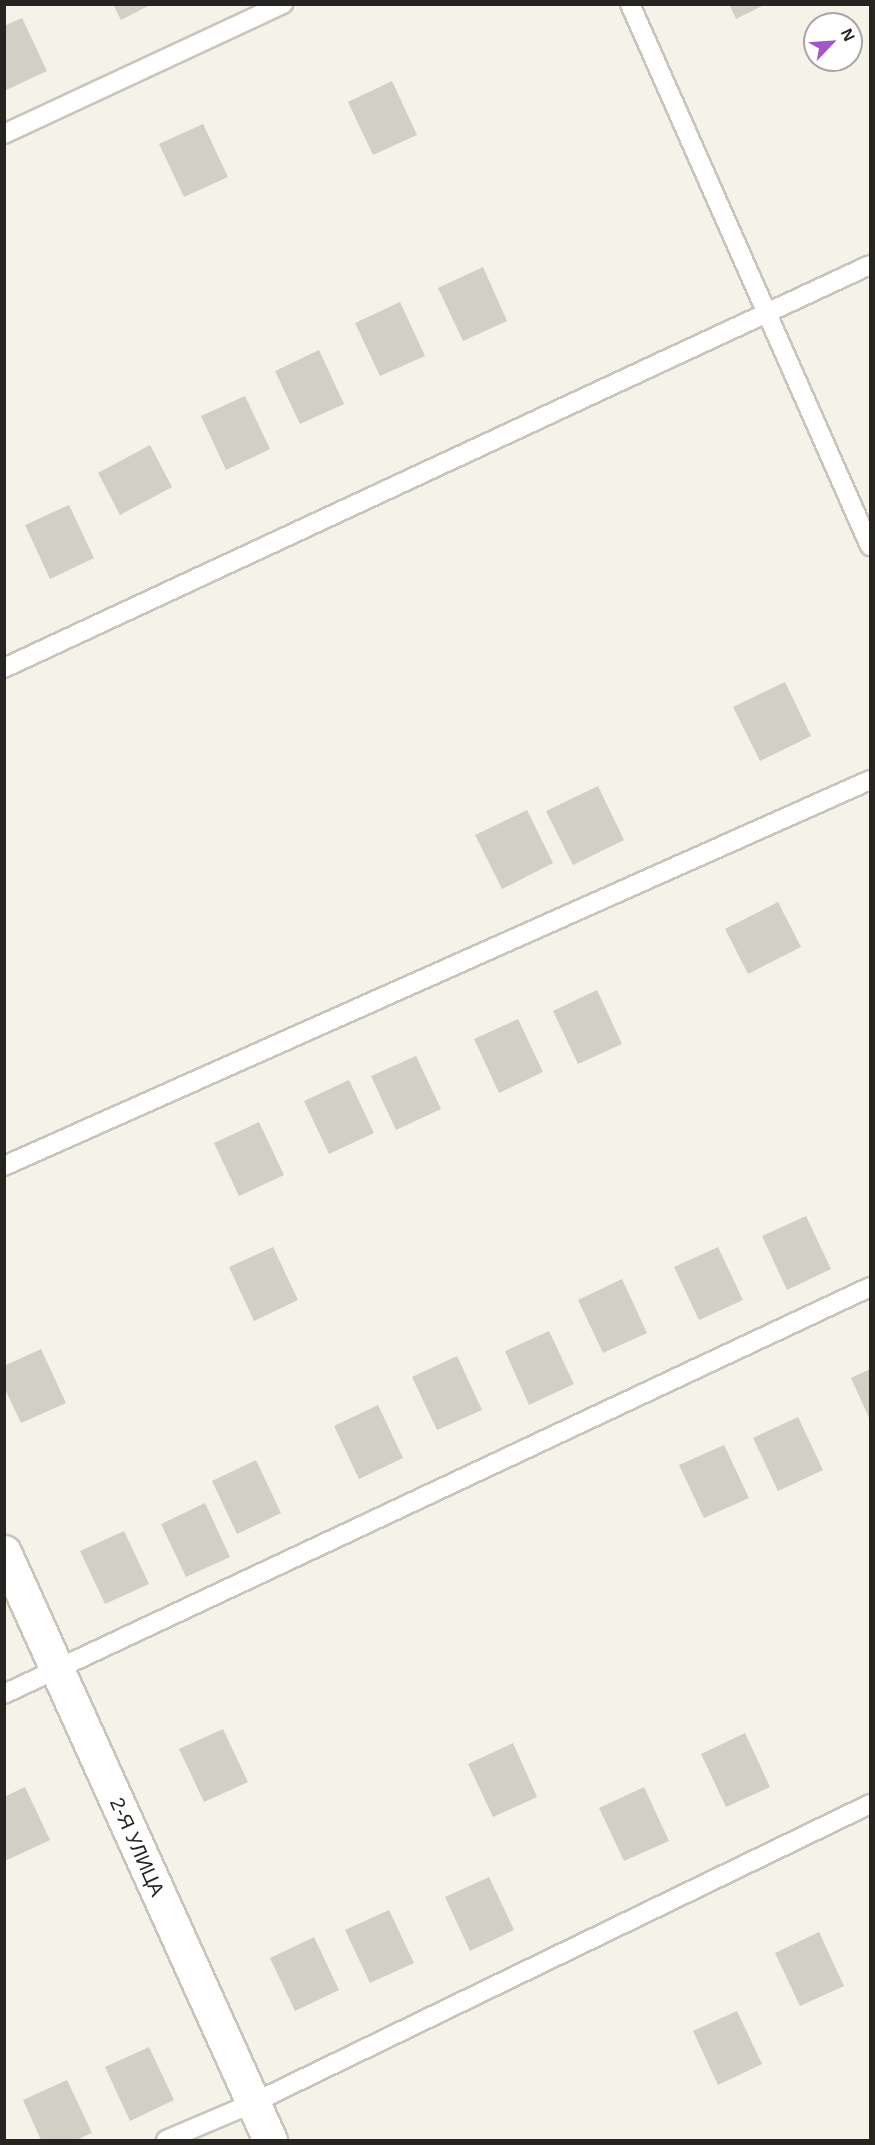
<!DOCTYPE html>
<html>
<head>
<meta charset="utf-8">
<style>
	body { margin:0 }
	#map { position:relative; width:875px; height:2145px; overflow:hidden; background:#f5f2e9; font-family:Helvetica,sans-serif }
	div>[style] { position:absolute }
	.building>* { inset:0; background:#d2cfc7 }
	.roads { filter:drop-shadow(2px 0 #c8c5bd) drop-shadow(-2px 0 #c8c5bd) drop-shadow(0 2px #c8c5bd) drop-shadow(0 -2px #c8c5bd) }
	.service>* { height:18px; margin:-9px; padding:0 9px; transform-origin:9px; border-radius:9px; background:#fff }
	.minor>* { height:33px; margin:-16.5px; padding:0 16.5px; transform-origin:16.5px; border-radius:16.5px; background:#fff }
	span { translate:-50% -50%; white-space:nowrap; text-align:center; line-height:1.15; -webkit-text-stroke:5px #fff; paint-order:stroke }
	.street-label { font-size:20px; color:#252421 }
	.frame { position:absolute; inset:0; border:6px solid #252421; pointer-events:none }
	.north { position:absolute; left:803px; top:12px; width:60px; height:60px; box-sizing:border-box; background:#fff; border:2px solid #a8a7a6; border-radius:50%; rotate:65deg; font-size:16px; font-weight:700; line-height:24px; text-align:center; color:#252421 }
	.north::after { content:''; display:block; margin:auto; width:21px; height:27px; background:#a455c6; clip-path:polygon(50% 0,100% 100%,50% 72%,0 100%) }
</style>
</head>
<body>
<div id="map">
	<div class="building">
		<i style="clip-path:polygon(113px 4px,152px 4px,121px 20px)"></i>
		<i style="clip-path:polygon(729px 4px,766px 4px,736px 19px)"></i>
		<i style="clip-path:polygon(22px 18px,47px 71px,4px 91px,4px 26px)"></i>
		<i style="clip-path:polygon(392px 81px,417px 135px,373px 155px,348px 102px)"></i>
		<i style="clip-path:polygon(203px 124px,228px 177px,184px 197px,159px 144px)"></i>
		<i style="clip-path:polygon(483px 267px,507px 321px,463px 341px,438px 288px)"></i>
		<i style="clip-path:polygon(400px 302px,425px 356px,380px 376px,355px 323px)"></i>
		<i style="clip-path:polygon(319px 350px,344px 404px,300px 424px,275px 371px)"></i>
		<i style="clip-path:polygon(245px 396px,270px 449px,226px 470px,201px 416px)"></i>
		<i style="clip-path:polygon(150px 445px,172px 487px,120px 515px,98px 473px)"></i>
		<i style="clip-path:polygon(69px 505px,94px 558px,50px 579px,25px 525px)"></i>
		<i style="clip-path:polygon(785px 682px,811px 736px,760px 761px,733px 707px)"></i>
		<i style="clip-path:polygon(598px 786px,624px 840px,573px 865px,546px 811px)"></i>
		<i style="clip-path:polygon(527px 810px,553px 863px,502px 889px,475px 835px)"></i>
		<i style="clip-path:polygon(778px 902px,801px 947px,748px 974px,725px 929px)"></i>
		<i style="clip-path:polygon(597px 990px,622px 1044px,578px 1064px,553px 1011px)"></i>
		<i style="clip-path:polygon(518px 1019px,543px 1072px,499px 1093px,474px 1039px)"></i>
		<i style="clip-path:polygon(416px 1056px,441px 1109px,396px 1130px,371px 1076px)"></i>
		<i style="clip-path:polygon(349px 1080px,374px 1133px,329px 1154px,304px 1101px)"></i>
		<i style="clip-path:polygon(259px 1122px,284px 1175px,239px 1196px,214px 1143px)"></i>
		<i style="clip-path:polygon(806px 1216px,831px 1269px,787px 1290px,762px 1236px)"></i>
		<i style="clip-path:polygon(273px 1247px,298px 1300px,254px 1321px,229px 1267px)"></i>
		<i style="clip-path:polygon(718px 1247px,743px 1300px,699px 1320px,674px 1267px)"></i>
		<i style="clip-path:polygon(622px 1279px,647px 1333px,603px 1353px,578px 1300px)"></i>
		<i style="clip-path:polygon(549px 1331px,574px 1384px,529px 1405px,505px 1351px)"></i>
		<i style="clip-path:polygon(41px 1349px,66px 1403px,21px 1423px,4px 1387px,4px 1366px)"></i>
		<i style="clip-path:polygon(457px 1356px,482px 1410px,437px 1430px,412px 1377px)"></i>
		<i style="clip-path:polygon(870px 1369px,870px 1420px,851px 1378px)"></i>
		<i style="clip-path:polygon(378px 1405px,403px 1458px,359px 1479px,334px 1426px)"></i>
		<i style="clip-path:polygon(798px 1417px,823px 1470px,778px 1491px,753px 1438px)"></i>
		<i style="clip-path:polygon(724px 1445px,749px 1498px,704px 1518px,679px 1465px)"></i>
		<i style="clip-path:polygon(256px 1460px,281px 1513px,237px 1534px,212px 1481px)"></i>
		<i style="clip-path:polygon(205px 1503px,230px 1557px,186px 1577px,161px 1524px)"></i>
		<i style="clip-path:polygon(124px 1531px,149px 1584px,105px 1604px,80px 1551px)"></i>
		<i style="clip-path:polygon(223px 1729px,248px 1782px,204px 1802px,179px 1749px)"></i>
		<i style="clip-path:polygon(745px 1733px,770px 1787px,726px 1807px,701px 1754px)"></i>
		<i style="clip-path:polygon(513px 1743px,537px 1797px,493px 1817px,468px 1764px)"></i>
		<i style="clip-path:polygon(25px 1787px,50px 1840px,5px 1861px,4px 1797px)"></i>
		<i style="clip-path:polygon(644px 1787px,669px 1841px,624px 1861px,599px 1808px)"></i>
		<i style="clip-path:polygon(489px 1877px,514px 1930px,470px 1951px,445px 1897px)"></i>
		<i style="clip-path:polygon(389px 1910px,414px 1963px,370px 1983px,345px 1930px)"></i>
		<i style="clip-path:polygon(819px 1932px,844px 1986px,800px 2006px,775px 1953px)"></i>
		<i style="clip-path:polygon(314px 1937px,339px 1990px,295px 2011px,270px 1958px)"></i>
		<i style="clip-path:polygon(737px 2011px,762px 2064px,718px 2085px,693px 2031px)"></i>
		<i style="clip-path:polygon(149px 2047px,174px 2100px,130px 2121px,105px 2067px)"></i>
		<i style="clip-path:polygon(67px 2080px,92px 2133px,76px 2140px,41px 2140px,23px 2100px)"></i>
	</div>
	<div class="roads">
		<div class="service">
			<i style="left:630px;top:4px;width:593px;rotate:66.12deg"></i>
			<i style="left:4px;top:134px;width:308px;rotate:-25deg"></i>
			<i style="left:4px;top:668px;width:955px;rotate:-24.96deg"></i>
			<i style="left:4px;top:1166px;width:948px;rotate:-24.02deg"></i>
			<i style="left:4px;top:1694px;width:957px;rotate:-25.17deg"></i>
			<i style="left:166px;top:2140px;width:95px;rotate:-23deg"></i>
			<i style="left:253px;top:2103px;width:686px;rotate:-25.85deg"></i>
		</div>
		<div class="minor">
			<i style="left:4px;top:1552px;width:645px;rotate:65.66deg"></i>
		</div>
	</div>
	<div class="street-label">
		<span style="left:137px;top:1847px;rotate:66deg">2-Я УЛИЦА</span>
	</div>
	<div class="frame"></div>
	<div class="north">N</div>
</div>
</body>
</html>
